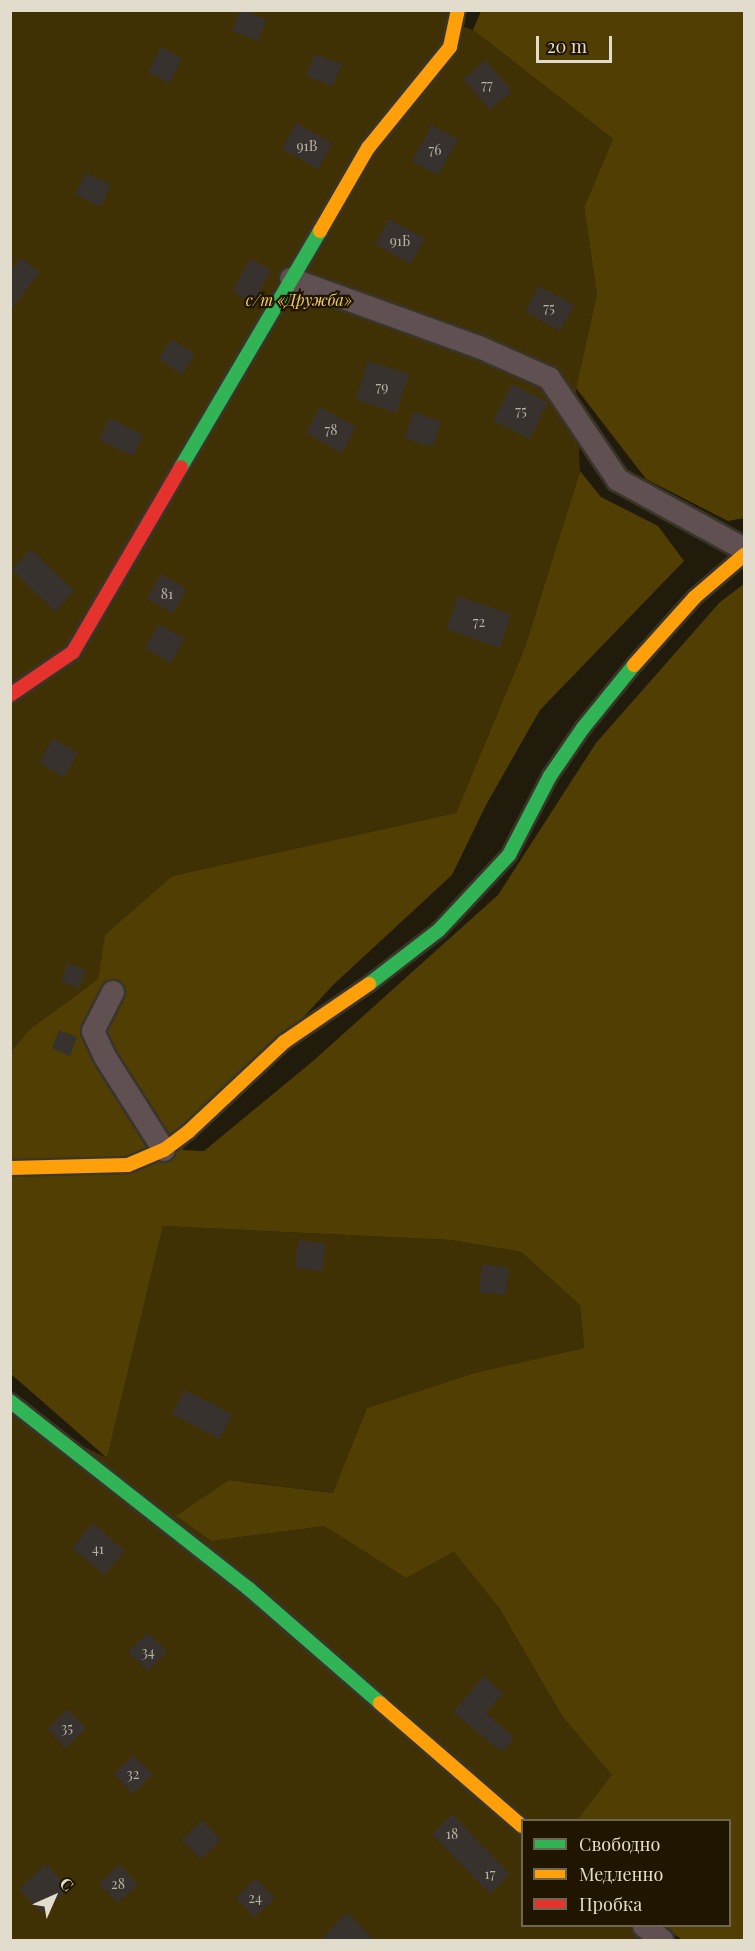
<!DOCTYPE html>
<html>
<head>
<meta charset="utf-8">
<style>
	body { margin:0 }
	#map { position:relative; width:755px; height:1951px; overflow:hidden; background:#211b0c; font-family:"Playfair Display",serif }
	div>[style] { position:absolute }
	.green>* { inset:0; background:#3f3104 }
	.forest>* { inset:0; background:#503e03 }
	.building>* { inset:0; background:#38322e }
	.roads { filter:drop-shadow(2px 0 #3a3529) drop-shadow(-2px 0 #3a3529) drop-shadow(0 2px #3a3529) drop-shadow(0 -2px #3a3529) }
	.street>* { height:22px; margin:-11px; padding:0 11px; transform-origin:11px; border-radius:11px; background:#605051 }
	.fast>* { height:14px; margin:-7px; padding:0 7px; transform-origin:7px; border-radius:7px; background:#30b455 }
	.slow>* { height:14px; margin:-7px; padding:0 7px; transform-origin:7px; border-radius:7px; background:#ff9f0a }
	.jam>* { height:14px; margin:-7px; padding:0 7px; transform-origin:7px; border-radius:7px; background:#e5322d }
	span { translate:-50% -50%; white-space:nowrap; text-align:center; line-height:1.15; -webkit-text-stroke:4.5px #201600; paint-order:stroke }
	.number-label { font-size:14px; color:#b8b2a4 }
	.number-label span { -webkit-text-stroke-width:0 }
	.park-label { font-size:16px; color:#f0ca63; font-style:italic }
	.frame { position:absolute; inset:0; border:12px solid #e2dccc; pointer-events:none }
	.legend { position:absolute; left:521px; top:1819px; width:210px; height:108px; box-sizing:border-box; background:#201600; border:2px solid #6e6552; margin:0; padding:8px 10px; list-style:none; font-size:18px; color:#e2dccc }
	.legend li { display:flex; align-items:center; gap:12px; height:30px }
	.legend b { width:30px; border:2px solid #6e6552 }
	.north { position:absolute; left:24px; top:1867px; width:60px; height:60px; -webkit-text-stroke:4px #201600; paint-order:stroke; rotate:45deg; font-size:16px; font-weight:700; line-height:24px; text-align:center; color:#e2dccc }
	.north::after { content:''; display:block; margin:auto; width:21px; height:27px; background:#e2dccc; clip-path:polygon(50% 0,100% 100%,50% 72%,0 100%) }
	.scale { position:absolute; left:536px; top:36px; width:76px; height:27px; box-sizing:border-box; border:3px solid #e2dccc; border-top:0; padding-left:8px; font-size:18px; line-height:21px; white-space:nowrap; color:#e2dccc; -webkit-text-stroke:4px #201600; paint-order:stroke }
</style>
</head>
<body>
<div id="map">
	<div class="green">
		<i style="clip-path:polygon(11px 11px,449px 11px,448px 21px,473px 30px,613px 139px,584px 207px,597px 294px,576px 388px,580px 471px,525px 647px,456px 813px,172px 876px,106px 935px,98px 979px,30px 1029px,11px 1053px)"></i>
		<i style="clip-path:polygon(163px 1226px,451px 1240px,521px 1252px,580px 1305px,584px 1348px,474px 1373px,367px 1408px,334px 1493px,229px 1480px,212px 1541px,324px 1526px,406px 1578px,454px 1552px,499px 1608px,562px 1716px,613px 1775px,577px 1820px,522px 1820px,522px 1926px,630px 1926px,649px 1940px,11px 1940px,10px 1411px,107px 1458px)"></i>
	</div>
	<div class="forest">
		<i style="clip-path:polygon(481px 11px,744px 11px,744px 518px,728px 521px,646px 479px,576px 388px,597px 294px,584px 207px,613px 139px,473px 30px)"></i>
		<i style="clip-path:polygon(580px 471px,601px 497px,658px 526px,684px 561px,540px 710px,486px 805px,452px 875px,333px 985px,182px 1150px,204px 1151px,313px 1061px,498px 895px,596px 743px,720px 602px,744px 584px,744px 1940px,682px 1940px,664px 1926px,730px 1926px,730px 1820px,577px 1820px,612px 1775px,562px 1716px,499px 1608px,454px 1552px,406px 1578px,324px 1526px,212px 1541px,176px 1516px,229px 1480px,333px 1493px,367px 1408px,474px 1373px,584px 1348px,580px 1305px,521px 1252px,451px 1240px,163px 1226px,107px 1458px,11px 1374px,10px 1053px,30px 1029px,98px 979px,105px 935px,172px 876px,456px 813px,525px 647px)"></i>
	</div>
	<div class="building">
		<i style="clip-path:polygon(240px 10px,267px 19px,258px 41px,232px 31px)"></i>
		<i style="clip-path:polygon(161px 47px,182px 58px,170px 83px,148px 72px)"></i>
		<i style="clip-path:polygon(315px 54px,342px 64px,333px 86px,306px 76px)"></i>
		<i style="clip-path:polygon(485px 60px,512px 91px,490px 110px,463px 79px)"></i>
		<i style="clip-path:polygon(296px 123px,332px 143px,318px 169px,282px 149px)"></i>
		<i style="clip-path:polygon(432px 125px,458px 140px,438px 175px,412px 161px)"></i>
		<i style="clip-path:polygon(86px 173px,111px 185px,100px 207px,75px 194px)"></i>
		<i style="clip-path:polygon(389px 219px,425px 238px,411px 264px,375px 244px)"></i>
		<i style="clip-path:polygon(21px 258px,40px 272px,10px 311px,10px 271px)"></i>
		<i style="clip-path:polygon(250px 259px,271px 270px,253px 303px,232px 291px)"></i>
		<i style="clip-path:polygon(539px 286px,574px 305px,560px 331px,525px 311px)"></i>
		<i style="clip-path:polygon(171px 339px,195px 354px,182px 374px,159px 359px)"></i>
		<i style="clip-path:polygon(368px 361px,409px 374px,396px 413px,356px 399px)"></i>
		<i style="clip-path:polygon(512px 384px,548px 402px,530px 439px,493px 421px)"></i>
		<i style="clip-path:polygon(320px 407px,356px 427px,342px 453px,306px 433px)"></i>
		<i style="clip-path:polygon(413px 412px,441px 421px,433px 447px,405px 438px)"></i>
		<i style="clip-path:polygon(110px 418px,143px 435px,133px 456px,99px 440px)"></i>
		<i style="clip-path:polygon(31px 549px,74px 591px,55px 612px,12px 570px)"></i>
		<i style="clip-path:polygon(161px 574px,187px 589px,173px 613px,147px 599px)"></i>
		<i style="clip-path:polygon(458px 596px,511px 614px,500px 648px,447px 629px)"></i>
		<i style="clip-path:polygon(159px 624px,185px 638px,171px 663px,145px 648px)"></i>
		<i style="clip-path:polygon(53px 738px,78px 753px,64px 777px,39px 763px)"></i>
		<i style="clip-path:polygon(68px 963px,86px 970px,79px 988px,61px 981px)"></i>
		<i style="clip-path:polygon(59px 1030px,77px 1037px,70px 1056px,52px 1048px)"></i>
		<i style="clip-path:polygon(298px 1240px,326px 1244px,322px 1271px,295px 1268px)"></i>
		<i style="clip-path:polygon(482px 1264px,509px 1268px,506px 1295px,479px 1292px)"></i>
		<i style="clip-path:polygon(185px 1390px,232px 1414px,220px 1439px,172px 1414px)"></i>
		<i style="clip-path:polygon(93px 1523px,125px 1551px,104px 1575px,72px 1548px)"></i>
		<i style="clip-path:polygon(148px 1632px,167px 1652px,148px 1671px,128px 1652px)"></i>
		<i style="clip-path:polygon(484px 1676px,503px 1693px,486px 1713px,514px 1738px,502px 1752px,453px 1712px)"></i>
		<i style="clip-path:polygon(67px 1709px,86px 1728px,66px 1748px,47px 1729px)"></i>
		<i style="clip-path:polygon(133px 1755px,153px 1774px,133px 1794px,114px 1774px)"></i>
		<i style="clip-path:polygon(452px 1814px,510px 1874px,490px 1894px,432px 1834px)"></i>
		<i style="clip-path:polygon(202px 1820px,221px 1840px,201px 1859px,182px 1840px)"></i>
		<i style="clip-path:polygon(46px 1864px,69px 1888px,42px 1913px,19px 1889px)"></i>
		<i style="clip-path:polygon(119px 1864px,138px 1884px,118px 1903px,99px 1884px)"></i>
		<i style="clip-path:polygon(255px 1878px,275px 1898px,255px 1917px,236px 1898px)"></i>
		<i style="clip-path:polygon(347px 1912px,375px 1941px,319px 1941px)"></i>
	</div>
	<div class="roads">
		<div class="street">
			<i style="left:291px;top:279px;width:200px;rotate:19.9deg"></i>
			<i style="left:479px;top:347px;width:77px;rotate:23.9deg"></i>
			<i style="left:549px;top:378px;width:123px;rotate:55.9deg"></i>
			<i style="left:618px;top:480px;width:144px;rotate:28.7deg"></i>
			<i style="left:113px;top:992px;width:44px;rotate:117.1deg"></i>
			<i style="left:93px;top:1031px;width:29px;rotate:65deg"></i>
			<i style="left:105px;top:1057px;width:110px;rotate:57.6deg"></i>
			<i style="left:644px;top:1926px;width:23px;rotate:38deg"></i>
		</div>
		<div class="fast">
			<i style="left:181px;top:467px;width:274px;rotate:-59.5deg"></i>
			<i style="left:369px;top:984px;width:88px;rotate:-37.6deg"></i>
			<i style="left:439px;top:930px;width:103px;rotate:-47deg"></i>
			<i style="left:509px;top:855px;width:89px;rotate:-62.6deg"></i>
			<i style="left:550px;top:776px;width:58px;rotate:-55.5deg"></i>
			<i style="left:583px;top:728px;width:81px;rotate:-51deg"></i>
			<i style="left:10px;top:1401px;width:304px;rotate:38.2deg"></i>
			<i style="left:249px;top:1589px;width:174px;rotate:41deg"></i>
		</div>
		<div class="slow">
			<i style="left:320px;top:231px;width:96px;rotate:-60deg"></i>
			<i style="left:368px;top:148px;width:130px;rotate:-50.9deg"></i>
			<i style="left:450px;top:47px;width:38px;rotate:-78deg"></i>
			<i style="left:634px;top:665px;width:91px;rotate:-48.1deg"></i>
			<i style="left:695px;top:597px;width:65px;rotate:-40.6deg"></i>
			<i style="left:10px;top:1168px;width:118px;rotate:-1.5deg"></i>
			<i style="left:128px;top:1165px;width:39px;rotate:-23deg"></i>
			<i style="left:164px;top:1150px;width:31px;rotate:-37deg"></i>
			<i style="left:189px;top:1131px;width:130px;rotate:-43.1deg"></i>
			<i style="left:284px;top:1042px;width:103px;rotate:-34.3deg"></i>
			<i style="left:380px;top:1703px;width:188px;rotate:40.9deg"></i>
		</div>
		<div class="jam">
			<i style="left:10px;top:695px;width:76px;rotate:-34.3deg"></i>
			<i style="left:73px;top:652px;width:214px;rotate:-59.7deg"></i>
		</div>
	</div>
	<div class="number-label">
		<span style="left:487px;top:85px">77</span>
		<span style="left:307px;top:146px">91В</span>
		<span style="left:435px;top:150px">76</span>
		<span style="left:400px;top:241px">91Б</span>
		<span style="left:549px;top:308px">75</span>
		<span style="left:382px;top:387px">79</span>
		<span style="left:521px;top:411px">75</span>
		<span style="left:331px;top:430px">78</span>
		<span style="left:167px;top:594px">81</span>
		<span style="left:479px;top:622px">72</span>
		<span style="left:98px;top:1549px">41</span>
		<span style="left:148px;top:1652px">34</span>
		<span style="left:67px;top:1728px">35</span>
		<span style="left:133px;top:1774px">32</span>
		<span style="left:452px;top:1834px">18</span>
		<span style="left:490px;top:1874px">17</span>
		<span style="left:118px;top:1884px">28</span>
		<span style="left:255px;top:1898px">24</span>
	</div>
	<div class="park-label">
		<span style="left:299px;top:300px">с/т «Дружба»</span>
	</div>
	<div class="frame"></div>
	<ul class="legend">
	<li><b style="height:8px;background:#30b455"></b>Свободно</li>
	<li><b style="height:8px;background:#ff9f0a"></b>Медленно</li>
	<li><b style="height:8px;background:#e5322d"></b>Пробка</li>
	</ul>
	<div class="north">С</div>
	<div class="scale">20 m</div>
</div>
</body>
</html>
